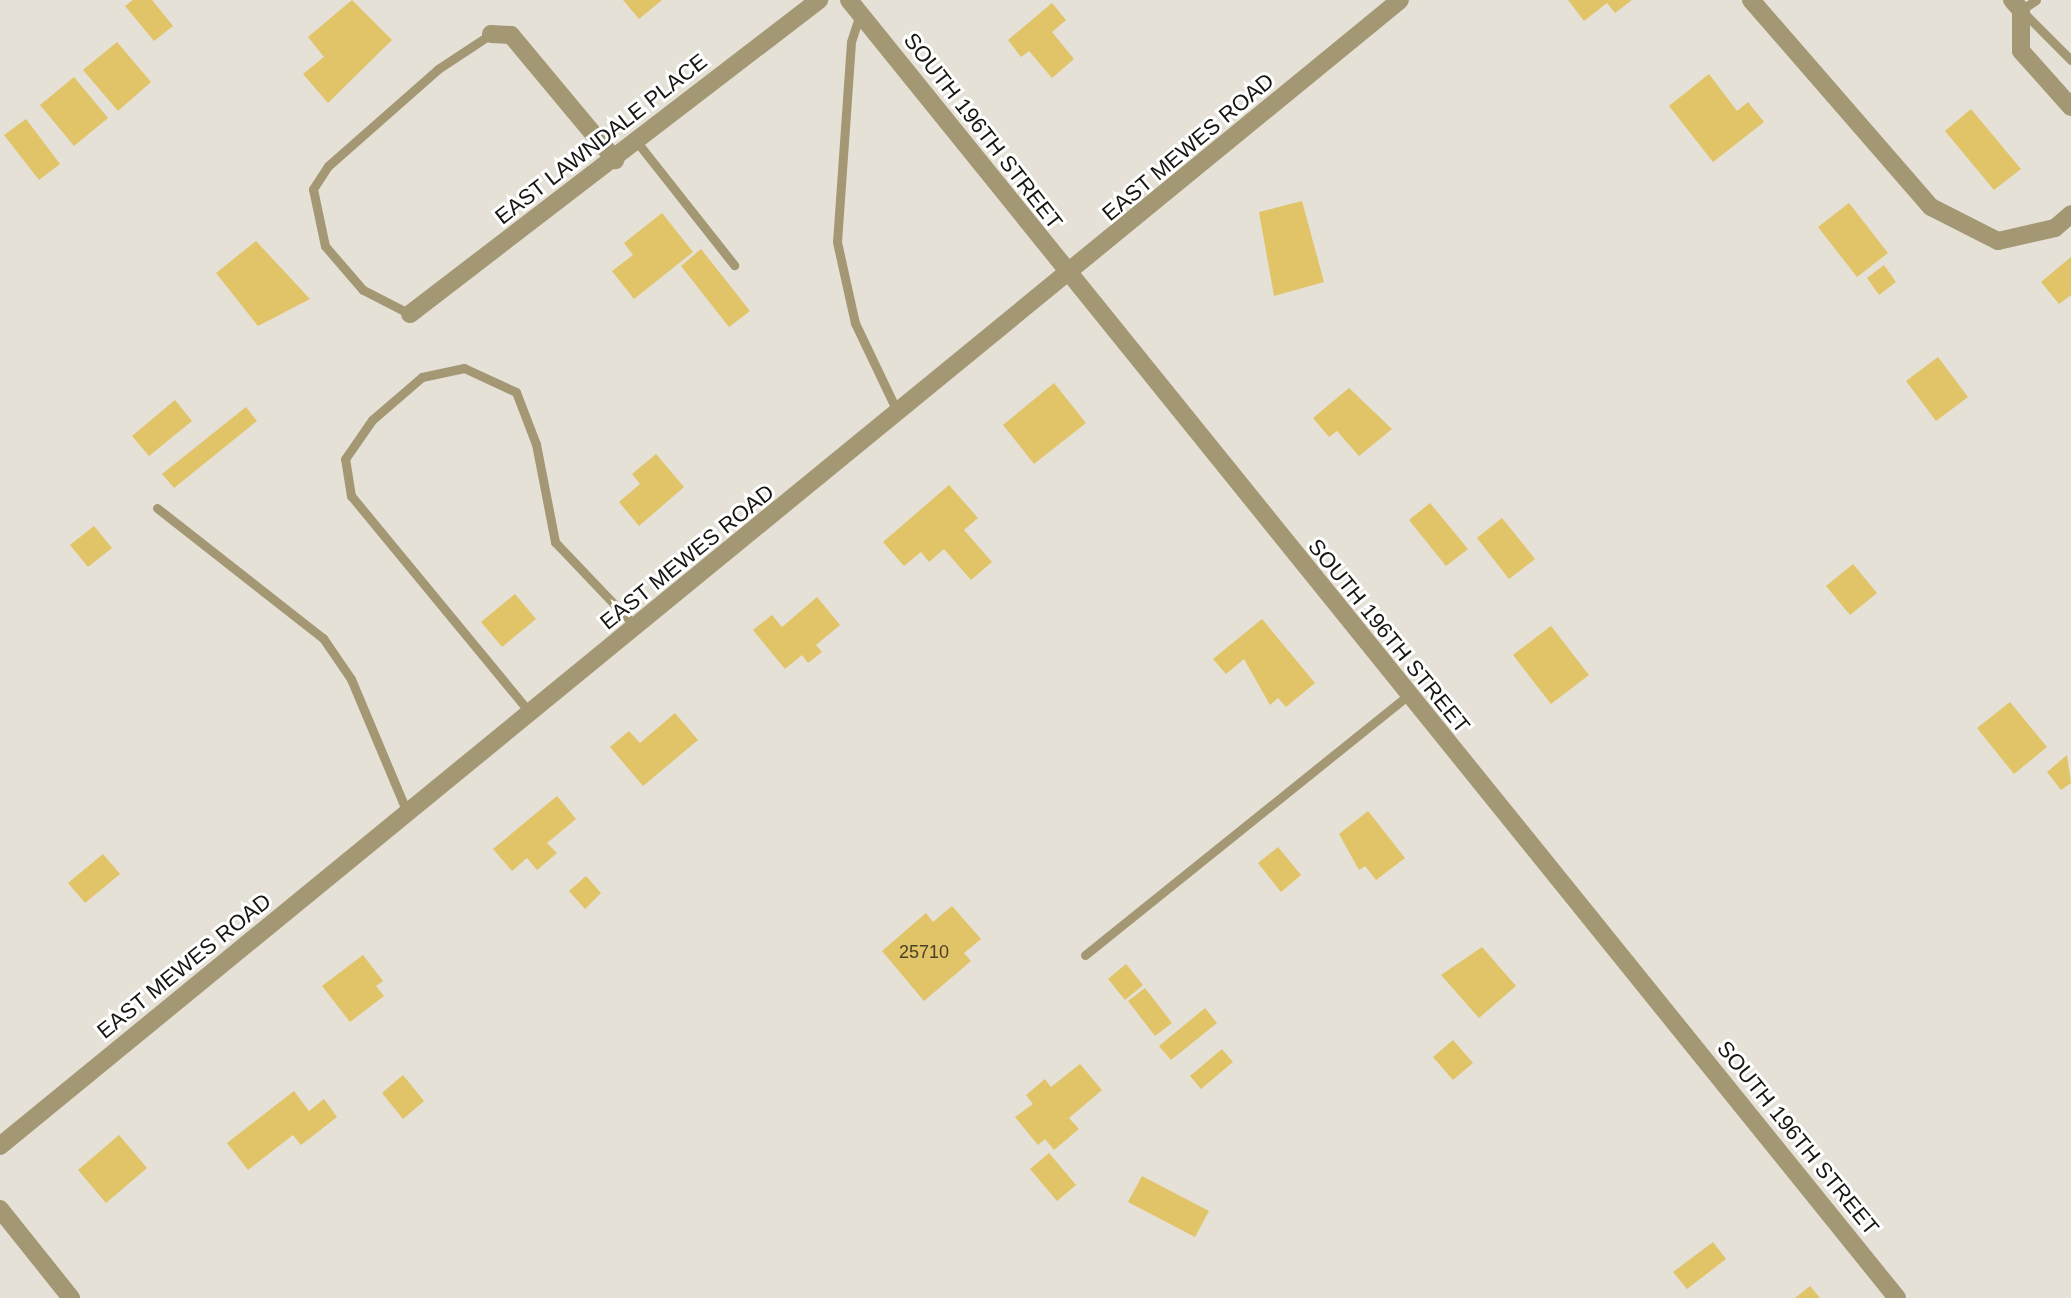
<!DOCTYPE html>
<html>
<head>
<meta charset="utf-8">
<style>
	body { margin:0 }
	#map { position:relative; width:2071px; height:1298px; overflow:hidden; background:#e5e1d6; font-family:Arial,sans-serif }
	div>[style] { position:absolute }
	.building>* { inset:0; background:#e1c368 }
	.lane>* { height:9px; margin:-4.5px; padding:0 4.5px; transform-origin:4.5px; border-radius:4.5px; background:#a49874 }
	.street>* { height:18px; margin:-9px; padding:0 9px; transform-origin:9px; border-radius:9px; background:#a49874 }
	span { translate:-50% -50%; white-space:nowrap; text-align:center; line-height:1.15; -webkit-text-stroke:6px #fff; paint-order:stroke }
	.number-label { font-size:18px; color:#4a4128 }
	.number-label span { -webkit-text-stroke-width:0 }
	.street-label { font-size:22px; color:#181612 }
</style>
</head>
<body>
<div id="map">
	<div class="building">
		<i style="clip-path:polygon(133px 0,152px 0,173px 26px,154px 41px,125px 6px)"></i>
		<i style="clip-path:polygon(352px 0,392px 40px,328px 103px,303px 74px,324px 57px,308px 37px)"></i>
		<i style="clip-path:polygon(623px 0,662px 0,639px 19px)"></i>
		<i style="clip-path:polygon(1568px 0,1632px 0,1615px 13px,1607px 3px,1584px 21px)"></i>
		<i style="clip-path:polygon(1052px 3px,1066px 20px,1052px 32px,1074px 59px,1052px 78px,1029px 51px,1021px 57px,1008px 40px)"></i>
		<i style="clip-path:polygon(117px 42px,151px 82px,118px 111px,83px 70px)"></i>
		<i style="clip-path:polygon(1709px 74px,1737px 111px,1748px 102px,1764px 122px,1713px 162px,1669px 106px)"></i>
		<i style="clip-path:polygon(74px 77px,108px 118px,74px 146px,40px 105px)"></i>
		<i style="clip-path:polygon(1971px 109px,2021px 169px,1994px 190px,1945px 131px)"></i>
		<i style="clip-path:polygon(26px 119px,60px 164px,39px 180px,4px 135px)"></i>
		<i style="clip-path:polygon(1302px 201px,1324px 282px,1274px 296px,1259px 212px)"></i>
		<i style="clip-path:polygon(1849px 203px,1888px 253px,1857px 277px,1818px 227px)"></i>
		<i style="clip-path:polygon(662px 213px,693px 252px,634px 299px,612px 271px,633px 255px,624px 243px)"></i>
		<i style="clip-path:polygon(256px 241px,310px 299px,258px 326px,216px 273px)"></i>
		<i style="clip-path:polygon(701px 249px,750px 311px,729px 327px,681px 266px)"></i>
		<i style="clip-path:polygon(2071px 257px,2071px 295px,2059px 304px,2041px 282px)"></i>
		<i style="clip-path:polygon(1884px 265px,1896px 282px,1879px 295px,1867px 278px)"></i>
		<i style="clip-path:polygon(1938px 357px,1968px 397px,1936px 421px,1906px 381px)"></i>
		<i style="clip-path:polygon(1054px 383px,1086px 423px,1034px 464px,1003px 425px)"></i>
		<i style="clip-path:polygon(1349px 388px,1392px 429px,1359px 456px,1337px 431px,1329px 437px,1313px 418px)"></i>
		<i style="clip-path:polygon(175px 400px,192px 421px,149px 456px,132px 436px)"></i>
		<i style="clip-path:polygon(246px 407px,257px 421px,174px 488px,162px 474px)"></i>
		<i style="clip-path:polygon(656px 454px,684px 487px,639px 526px,619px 502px,640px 484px,632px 474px)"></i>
		<i style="clip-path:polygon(949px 485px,978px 518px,964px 530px,992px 562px,971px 580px,944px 549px,929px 562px,921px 552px,904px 566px,883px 542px)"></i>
		<i style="clip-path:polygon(1430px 503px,1468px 549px,1446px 566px,1409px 520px)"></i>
		<i style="clip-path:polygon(1502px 518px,1535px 559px,1509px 579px,1477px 538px)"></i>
		<i style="clip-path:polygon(94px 526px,112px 548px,88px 567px,70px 545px)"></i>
		<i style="clip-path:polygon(1853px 564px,1877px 593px,1850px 615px,1826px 586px)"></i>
		<i style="clip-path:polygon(515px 594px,536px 619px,502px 647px,481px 622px)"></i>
		<i style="clip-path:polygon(817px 597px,840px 625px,816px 645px,822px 652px,808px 663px,802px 655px,785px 669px,753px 630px,772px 615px,782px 627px)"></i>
		<i style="clip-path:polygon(1262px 619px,1315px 683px,1286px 707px,1278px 698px,1270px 705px,1244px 659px,1226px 674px,1213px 659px)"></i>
		<i style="clip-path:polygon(1551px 626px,1589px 675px,1551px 704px,1513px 655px)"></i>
		<i style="clip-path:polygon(2010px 702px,2047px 747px,2014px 774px,1977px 728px)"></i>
		<i style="clip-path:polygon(675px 713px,698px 740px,643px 786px,610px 747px,629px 731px,640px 743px)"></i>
		<i style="clip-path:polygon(2067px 755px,2071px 783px,2061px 790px,2047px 772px)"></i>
		<i style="clip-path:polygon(557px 796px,576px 819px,547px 843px,557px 853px,537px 870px,527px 858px,512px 871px,493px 849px)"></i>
		<i style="clip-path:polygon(1368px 811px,1405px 858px,1376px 880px,1365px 866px,1359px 870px,1339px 834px)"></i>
		<i style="clip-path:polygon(1278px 847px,1301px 875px,1281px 892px,1258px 863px)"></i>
		<i style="clip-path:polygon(103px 854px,120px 874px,85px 903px,68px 883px)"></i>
		<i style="clip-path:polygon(586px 876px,601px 893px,585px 909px,569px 891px)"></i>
		<i style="clip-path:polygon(952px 906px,981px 939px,964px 953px,971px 961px,924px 1001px,882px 951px,926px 913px,933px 922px)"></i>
		<i style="clip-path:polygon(1482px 947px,1516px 986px,1479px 1018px,1441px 975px)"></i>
		<i style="clip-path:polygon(363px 955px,383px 981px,376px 986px,384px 996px,350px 1022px,322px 986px)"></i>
		<i style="clip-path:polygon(1126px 964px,1143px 985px,1125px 1000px,1108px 979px)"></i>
		<i style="clip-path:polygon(1145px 988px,1172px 1023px,1155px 1036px,1128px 1001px)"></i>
		<i style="clip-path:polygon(1205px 1008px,1217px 1023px,1171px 1060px,1159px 1046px)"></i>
		<i style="clip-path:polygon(1453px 1040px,1473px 1063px,1453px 1080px,1433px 1057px)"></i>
		<i style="clip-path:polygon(1222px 1049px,1233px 1062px,1201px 1089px,1190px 1076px)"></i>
		<i style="clip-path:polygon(1080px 1064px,1102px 1090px,1069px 1118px,1079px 1129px,1054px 1150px,1045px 1139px,1038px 1145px,1015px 1117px,1033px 1104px,1026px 1095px,1045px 1079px,1051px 1087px)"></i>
		<i style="clip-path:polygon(403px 1075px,424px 1101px,403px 1119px,382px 1093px)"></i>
		<i style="clip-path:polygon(294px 1091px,309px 1111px,324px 1099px,337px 1117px,301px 1145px,293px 1135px,248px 1170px,227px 1143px)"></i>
		<i style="clip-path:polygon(119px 1135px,147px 1168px,106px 1203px,78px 1170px)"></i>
		<i style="clip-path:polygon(1049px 1153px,1076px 1185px,1057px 1201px,1030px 1169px)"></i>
		<i style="clip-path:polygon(1142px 1176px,1209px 1211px,1195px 1237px,1128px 1202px)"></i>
		<i style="clip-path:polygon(1713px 1242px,1726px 1259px,1687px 1289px,1673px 1272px)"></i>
		<i style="clip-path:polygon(1810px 1286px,1820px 1298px,1795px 1298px)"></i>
	</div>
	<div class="lane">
		<i style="left:2036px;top:0;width:18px;rotate:146deg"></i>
		<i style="left:2021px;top:10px;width:71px;rotate:45deg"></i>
		<i style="left:860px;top:14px;width:29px;rotate:108deg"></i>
		<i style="left:851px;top:42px;width:200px;rotate:94deg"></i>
		<i style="left:837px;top:242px;width:83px;rotate:77.5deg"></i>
		<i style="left:855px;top:323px;width:100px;rotate:64.5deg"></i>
		<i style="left:637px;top:142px;width:157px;rotate:51.7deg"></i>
		<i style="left:410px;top:314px;width:53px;rotate:-152.9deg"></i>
		<i style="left:363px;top:290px;width:58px;rotate:-130.8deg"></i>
		<i style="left:325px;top:246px;width:58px;rotate:-101.9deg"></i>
		<i style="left:313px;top:189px;width:27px;rotate:-57deg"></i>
		<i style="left:328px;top:166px;width:147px;rotate:-41.4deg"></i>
		<i style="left:438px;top:69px;width:64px;rotate:-33.4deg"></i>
		<i style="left:157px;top:508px;width:211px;rotate:38.1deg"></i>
		<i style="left:323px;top:638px;width:50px;rotate:55.7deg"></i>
		<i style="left:351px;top:679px;width:144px;rotate:67.2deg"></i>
		<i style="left:531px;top:714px;width:283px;rotate:-129.5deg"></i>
		<i style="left:351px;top:496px;width:37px;rotate:-99deg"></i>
		<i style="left:345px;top:459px;width:47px;rotate:-55.3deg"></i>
		<i style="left:372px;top:420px;width:66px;rotate:-40.7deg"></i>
		<i style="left:422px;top:377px;width:43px;rotate:-12.1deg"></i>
		<i style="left:464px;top:368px;width:57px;rotate:24.8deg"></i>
		<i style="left:516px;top:392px;width:56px;rotate:69deg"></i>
		<i style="left:536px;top:444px;width:100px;rotate:79deg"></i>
		<i style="left:555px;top:542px;width:116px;rotate:46.4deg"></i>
		<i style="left:1085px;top:955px;width:413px;rotate:-38.8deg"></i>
	</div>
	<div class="street">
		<i style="left:849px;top:0;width:1668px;rotate:51.08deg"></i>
		<i style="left:1751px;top:0;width:274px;rotate:49deg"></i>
		<i style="left:1931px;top:207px;width:75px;rotate:26.9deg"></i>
		<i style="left:1998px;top:241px;width:58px;rotate:-12.8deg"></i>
		<i style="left:2055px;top:228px;width:21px;rotate:-41deg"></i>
		<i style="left:2012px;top:0;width:13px;rotate:48deg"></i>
		<i style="left:2021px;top:10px;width:41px;rotate:90deg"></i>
		<i style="left:2021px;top:51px;width:75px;rotate:48.2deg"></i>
		<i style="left:491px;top:34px;width:20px;rotate:3deg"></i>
		<i style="left:511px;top:35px;width:163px;rotate:50.2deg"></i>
		<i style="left:410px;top:314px;width:516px;rotate:-37.51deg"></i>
		<i style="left:0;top:1146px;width:1809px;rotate:-39.3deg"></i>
		<i style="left:0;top:1209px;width:114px;rotate:51.4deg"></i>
	</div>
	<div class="number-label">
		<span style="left:924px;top:952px">25710</span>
	</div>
	<div class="street-label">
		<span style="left:983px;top:131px;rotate:52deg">SOUTH 196TH STREET</span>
		<span style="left:601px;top:139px;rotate:-38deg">EAST LAWNDALE PLACE</span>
		<span style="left:1188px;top:147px;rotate:-40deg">EAST MEWES ROAD</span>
		<span style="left:687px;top:557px;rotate:-39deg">EAST MEWES ROAD</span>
		<span style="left:1389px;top:636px;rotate:51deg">SOUTH 196TH STREET</span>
		<span style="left:184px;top:966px;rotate:-39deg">EAST MEWES ROAD</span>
		<span style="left:1798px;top:1138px;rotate:51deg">SOUTH 196TH STREET</span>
	</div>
</div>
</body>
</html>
